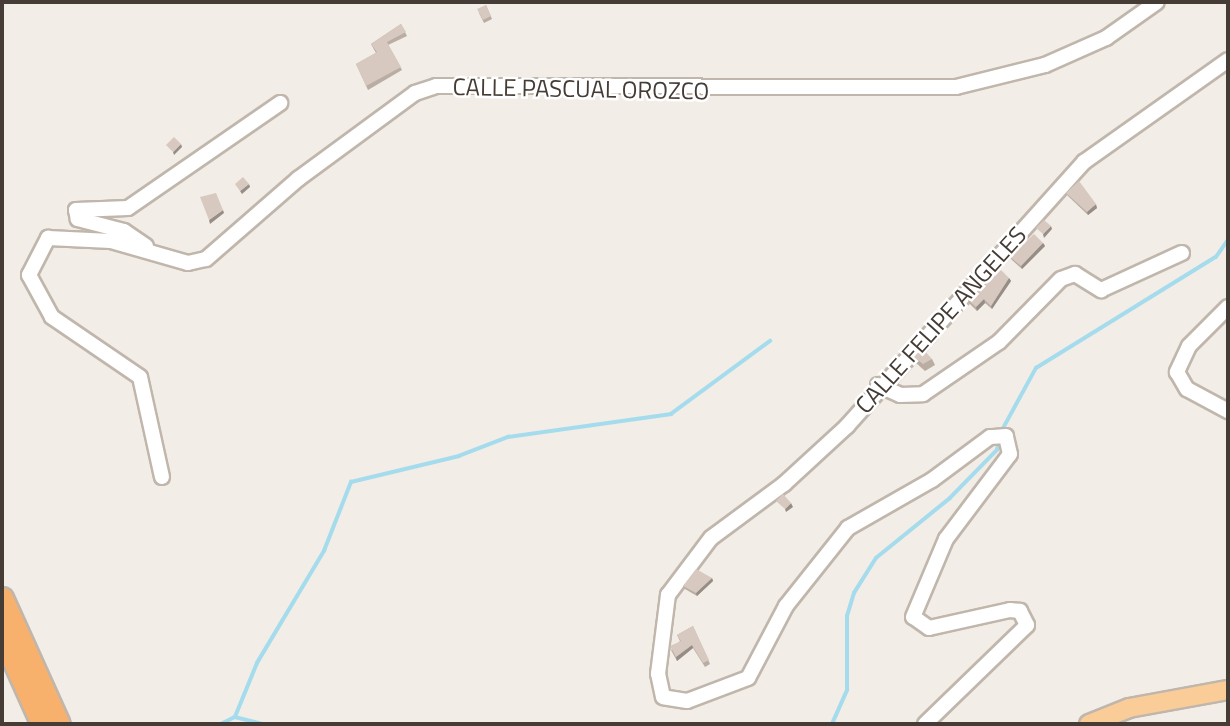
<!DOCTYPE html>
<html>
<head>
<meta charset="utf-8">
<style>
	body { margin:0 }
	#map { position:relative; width:1230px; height:726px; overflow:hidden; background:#f2ede6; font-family:"Titillium Web",sans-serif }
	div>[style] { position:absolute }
	.stream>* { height:3.5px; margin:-1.75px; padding:0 1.75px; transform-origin:1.75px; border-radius:1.75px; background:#a5dced }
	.roads { filter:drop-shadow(2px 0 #c0b6ac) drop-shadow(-2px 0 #c0b6ac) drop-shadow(0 2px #c0b6ac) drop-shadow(0 -2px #c0b6ac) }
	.minor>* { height:14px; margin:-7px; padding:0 7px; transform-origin:7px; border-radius:7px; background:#fff }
	.major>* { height:18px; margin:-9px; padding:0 9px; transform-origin:9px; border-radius:9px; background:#facd98 }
	.highway>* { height:21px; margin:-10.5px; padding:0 10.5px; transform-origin:10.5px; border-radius:10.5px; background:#f8b16c }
	.wall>* { inset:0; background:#b9ada4 }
	.shaded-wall>* { inset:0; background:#968d86 }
	.building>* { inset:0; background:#d7c9bf }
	span { translate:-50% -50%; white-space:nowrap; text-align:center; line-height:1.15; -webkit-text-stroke:5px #fff; paint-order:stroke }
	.street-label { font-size:24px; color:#453c36 }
	.frame { position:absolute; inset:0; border:4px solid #453c36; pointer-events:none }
</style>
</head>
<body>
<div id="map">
	<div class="stream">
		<i style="left:1001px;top:432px;width:73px;rotate:-61.3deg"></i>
		<i style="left:1036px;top:368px;width:211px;rotate:-31.7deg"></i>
		<i style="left:1216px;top:257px;width:21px;rotate:-55deg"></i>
		<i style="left:235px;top:717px;width:58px;rotate:-67.8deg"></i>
		<i style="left:257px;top:663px;width:131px;rotate:-59.1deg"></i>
		<i style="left:324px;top:551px;width:74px;rotate:-68.6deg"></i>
		<i style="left:351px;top:482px;width:111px;rotate:-13.5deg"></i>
		<i style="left:459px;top:456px;width:53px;rotate:-21.2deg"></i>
		<i style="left:508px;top:437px;width:165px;rotate:-8deg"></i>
		<i style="left:671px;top:414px;width:123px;rotate:-36.4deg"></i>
		<i style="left:221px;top:724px;width:16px;rotate:-27deg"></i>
		<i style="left:235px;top:717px;width:30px;rotate:14deg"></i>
		<i style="left:832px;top:724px;width:37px;rotate:-66deg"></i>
		<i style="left:847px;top:690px;width:74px;rotate:-90deg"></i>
		<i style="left:847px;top:616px;width:24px;rotate:-73deg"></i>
		<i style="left:854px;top:593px;width:41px;rotate:-57.8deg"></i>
		<i style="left:876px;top:558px;width:95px;rotate:-39deg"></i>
		<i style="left:950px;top:498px;width:67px;rotate:-45.6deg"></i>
		<i style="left:997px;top:450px;width:10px;rotate:-79deg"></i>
	</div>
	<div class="roads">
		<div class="minor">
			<i style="left:146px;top:246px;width:27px;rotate:-146deg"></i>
			<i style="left:124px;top:231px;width:48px;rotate:-165.4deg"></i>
			<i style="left:78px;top:219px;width:9px;rotate:-103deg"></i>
			<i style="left:76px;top:210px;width:52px;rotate:-2.2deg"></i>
			<i style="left:128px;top:208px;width:185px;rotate:-34.6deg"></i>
			<i style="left:1228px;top:307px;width:55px;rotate:135deg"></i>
			<i style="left:1189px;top:346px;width:29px;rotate:115deg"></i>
			<i style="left:1177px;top:372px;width:20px;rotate:60deg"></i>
			<i style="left:1187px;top:389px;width:47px;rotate:28.2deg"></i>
			<i style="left:878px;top:385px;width:24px;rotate:24deg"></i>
			<i style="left:900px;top:395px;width:23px;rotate:-2deg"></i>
			<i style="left:923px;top:394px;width:92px;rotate:-34.4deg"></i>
			<i style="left:999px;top:342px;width:88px;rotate:-45.5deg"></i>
			<i style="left:1061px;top:279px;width:15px;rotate:-20deg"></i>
			<i style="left:1075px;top:274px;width:31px;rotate:32deg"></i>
			<i style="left:1101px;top:290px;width:89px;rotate:-24.6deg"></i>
			<i style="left:162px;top:477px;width:102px;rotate:-102.4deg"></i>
			<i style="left:140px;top:377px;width:107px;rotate:-145.7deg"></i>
			<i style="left:52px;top:317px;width:48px;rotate:-118.7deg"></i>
			<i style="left:29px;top:275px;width:42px;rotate:-62.8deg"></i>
			<i style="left:48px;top:238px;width:63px;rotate:2.7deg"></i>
			<i style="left:111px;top:241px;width:80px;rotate:15.9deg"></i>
			<i style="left:188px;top:263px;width:18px;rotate:-13deg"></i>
			<i style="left:206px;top:259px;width:122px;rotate:-41deg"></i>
			<i style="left:298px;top:179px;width:145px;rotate:-36.3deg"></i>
			<i style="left:415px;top:93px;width:22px;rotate:-18deg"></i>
			<i style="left:436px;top:86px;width:520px;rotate:0.11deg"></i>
			<i style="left:956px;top:87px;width:92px;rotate:-13.9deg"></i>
			<i style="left:1045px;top:65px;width:67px;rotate:-23.9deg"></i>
			<i style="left:1106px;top:38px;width:62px;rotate:-35.2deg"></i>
			<i style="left:925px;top:724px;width:142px;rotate:-44.1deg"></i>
			<i style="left:1027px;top:625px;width:16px;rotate:-117deg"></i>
			<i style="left:1020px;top:611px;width:10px;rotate:-174deg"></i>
			<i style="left:1010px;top:610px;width:83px;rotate:167.5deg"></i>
			<i style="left:929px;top:628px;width:19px;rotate:-145deg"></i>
			<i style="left:913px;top:617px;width:85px;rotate:-67.1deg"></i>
			<i style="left:946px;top:539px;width:106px;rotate:-53deg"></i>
			<i style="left:1010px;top:454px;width:18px;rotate:-103deg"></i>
			<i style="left:1006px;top:436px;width:16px;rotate:176deg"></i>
			<i style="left:990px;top:437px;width:72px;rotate:143.4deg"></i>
			<i style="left:932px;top:480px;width:97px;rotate:150.3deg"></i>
			<i style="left:848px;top:528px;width:100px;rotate:128.5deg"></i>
			<i style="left:786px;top:606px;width:81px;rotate:117.8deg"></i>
			<i style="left:748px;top:678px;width:65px;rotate:159.3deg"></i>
			<i style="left:687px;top:701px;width:24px;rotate:-171deg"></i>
			<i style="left:663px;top:697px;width:24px;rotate:-102deg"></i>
			<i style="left:658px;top:674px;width:80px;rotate:-82.8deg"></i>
			<i style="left:668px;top:595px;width:71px;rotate:-53deg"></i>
			<i style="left:711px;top:538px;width:91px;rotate:-36.5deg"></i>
			<i style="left:784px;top:484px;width:86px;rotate:-42.6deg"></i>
			<i style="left:847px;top:426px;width:355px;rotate:-48.1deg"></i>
			<i style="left:1084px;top:162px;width:176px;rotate:-35.3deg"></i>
		</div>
		<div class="major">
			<i style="left:1089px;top:724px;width:43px;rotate:-21.8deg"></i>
			<i style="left:1129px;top:708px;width:101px;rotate:-10.3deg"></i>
		</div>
		<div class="highway">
			<i style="left:2px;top:598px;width:138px;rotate:65.7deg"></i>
			<i style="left:2px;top:635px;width:98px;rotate:65.8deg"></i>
		</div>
	</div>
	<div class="wall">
		<i style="clip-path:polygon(486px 5px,492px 19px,484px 23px,479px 13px)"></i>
		<i style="clip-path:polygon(401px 24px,407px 36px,388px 45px,402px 70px,368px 90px,356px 64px,376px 53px,371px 44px)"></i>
		<i style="clip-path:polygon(1066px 193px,1097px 208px,1088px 215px,1068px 196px)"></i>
		<i style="clip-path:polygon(1043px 243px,1045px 246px,1022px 269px,1012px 260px,1010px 257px)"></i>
		<i style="clip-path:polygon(1009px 278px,1011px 281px,992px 309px,985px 303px,977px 311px,970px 304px,968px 300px)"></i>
		<i style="clip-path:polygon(914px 357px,932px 359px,935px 365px,925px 371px,916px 363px)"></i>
		<i style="clip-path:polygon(712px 578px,713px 581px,697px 596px,685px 589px,683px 586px)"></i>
		<i style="clip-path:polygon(693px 626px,710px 664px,705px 667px,693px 648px,677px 661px,671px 650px,680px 641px,677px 635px)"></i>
	</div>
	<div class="shaded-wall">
		<i style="clip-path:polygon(181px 144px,182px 147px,174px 155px,173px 152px)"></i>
		<i style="clip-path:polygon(249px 184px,250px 187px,242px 194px,240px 191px)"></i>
		<i style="clip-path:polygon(1096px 204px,1097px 208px,1088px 215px,1087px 212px)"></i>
		<i style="clip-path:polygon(223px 210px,224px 213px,210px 224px,209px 220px)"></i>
		<i style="clip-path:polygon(1051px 226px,1052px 229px,1044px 238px,1043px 234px)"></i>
		<i style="clip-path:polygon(1043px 243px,1045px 246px,1022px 269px,1021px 266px)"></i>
		<i style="clip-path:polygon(1009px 278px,1011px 281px,992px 309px,991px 306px)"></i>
		<i style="clip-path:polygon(984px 299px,985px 303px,977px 311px,976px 307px)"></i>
		<i style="clip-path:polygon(791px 503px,793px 507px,786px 512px,785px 509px)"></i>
		<i style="clip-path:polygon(712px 578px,713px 581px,697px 596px,696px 593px)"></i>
		<i style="clip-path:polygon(692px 645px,693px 648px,677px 661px,676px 657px)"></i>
	</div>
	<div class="building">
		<i style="clip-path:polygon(486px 5px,491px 16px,483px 20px,477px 9px)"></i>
		<i style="clip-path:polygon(401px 24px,406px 32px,387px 42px,401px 67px,366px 86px,356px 64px,377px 52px,371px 44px)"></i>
		<i style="clip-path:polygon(174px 137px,181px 144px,173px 152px,166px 145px)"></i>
		<i style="clip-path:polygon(243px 177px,249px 184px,240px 191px,235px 184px)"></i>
		<i style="clip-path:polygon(1079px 181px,1096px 204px,1087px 212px,1066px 193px)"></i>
		<i style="clip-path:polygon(216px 193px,223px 210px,209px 220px,200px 197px)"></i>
		<i style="clip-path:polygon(1044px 220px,1051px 226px,1043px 234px,1036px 228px)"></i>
		<i style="clip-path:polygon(1034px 234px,1043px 243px,1021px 266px,1010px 257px)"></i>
		<i style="clip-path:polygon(1001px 270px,1009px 278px,991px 306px,984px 299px,976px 307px,968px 300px)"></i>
		<i style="clip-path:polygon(922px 348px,932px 359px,923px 364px,914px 357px)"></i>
		<i style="clip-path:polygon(783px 494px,791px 503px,785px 509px,776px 501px)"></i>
		<i style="clip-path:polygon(696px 569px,712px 578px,696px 593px,683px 586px)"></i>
		<i style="clip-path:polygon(693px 626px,709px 660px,703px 663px,692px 645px,676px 657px,670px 646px,681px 641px,677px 635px)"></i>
	</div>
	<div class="street-label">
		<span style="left:581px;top:89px;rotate:1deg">CALLE PASCUAL OROZCO</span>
		<span style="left:941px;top:320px;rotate:-48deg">CALLE FELIPE ANGELES</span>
	</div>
	<div class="frame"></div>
</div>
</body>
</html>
